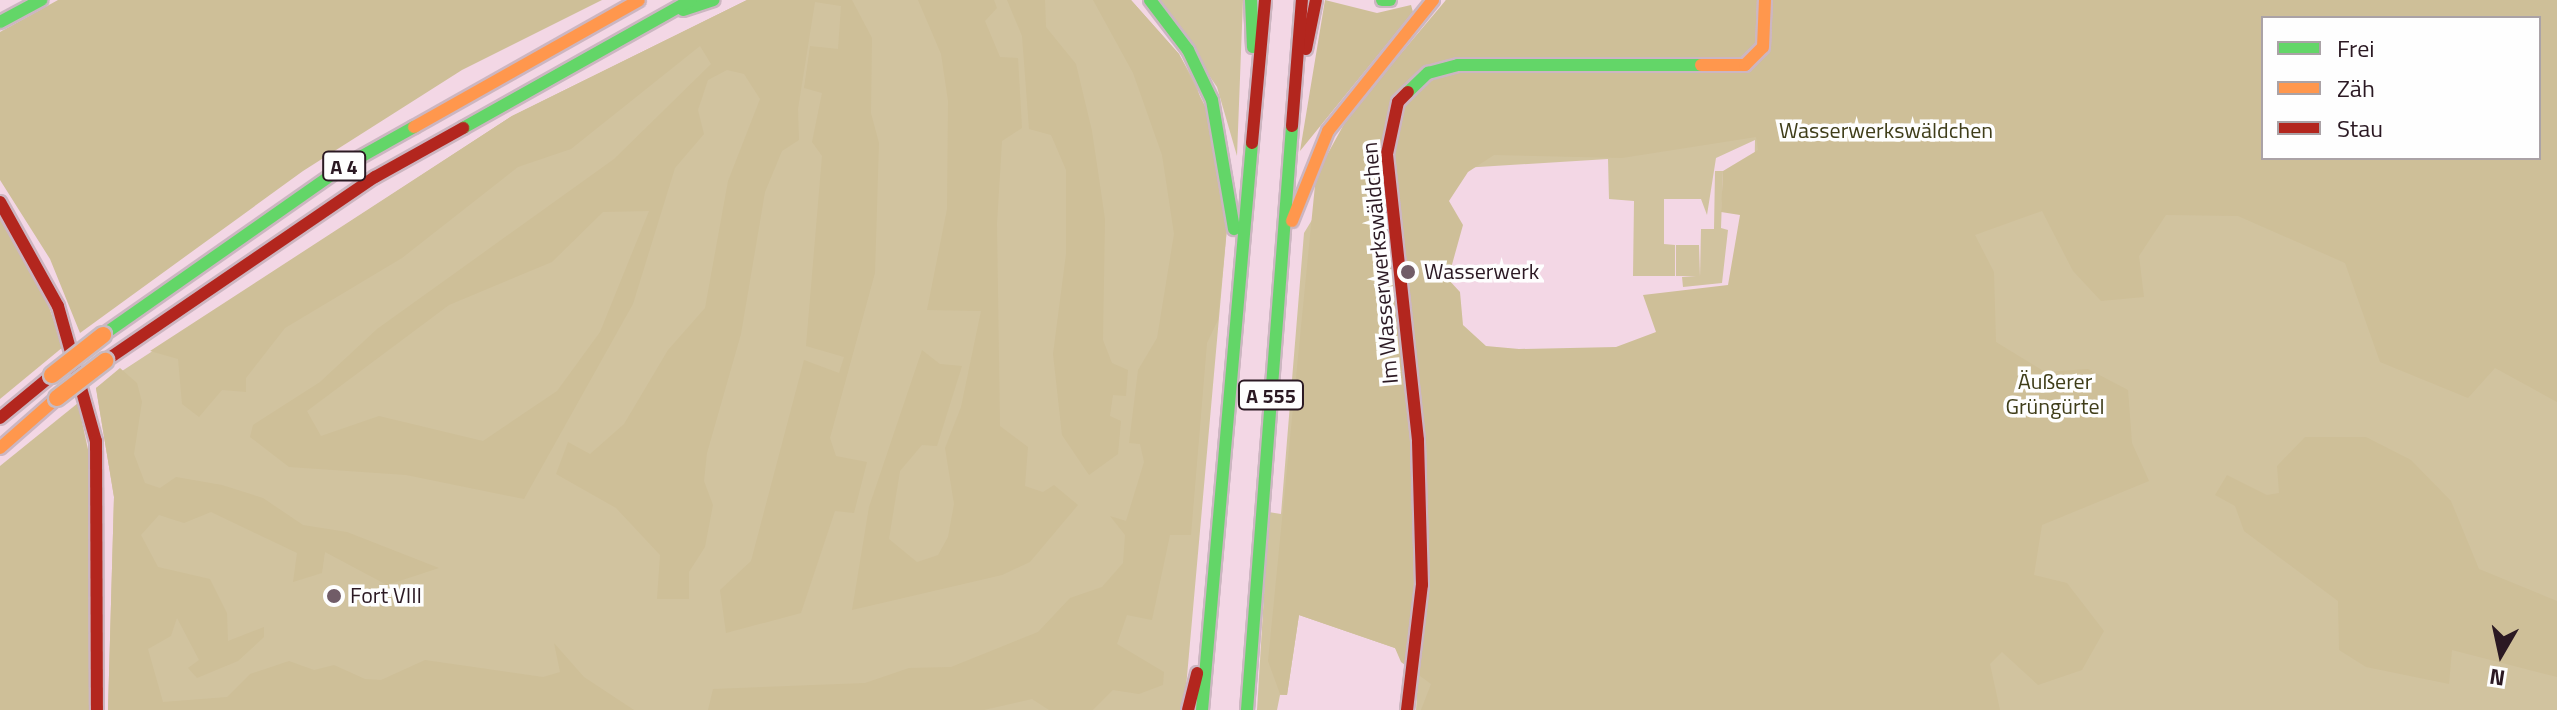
<!DOCTYPE html>
<html>
<head>
<meta charset="utf-8">
<style>
	body { margin:0 }
	#map { position:relative; width:2557px; height:710px; overflow:hidden; background:#f3d7e5; font-family:"Titillium Web",sans-serif }
	div>[style] { position:absolute }
	.green>* { inset:0; background:#d1c39f }
	.forest>* { inset:0; background:#cebf98 }
	.roads { filter:drop-shadow(2px 0 #ccb6c1) drop-shadow(-2px 0 #ccb6c1) drop-shadow(0 2px #ccb6c1) drop-shadow(0 -2px #ccb6c1) }
	.fast>* { height:12px; margin:-6px; padding:0 6px; transform-origin:6px; border-radius:6px; background:#63d668 }
	.slow>* { height:12px; margin:-6px; padding:0 6px; transform-origin:6px; border-radius:6px; background:#ff974d }
	.jam>* { height:12px; margin:-6px; padding:0 6px; transform-origin:6px; border-radius:6px; background:#b3261e }
	.bridges { filter:drop-shadow(2px 0 #c8bac1) drop-shadow(-2px 0 #c8bac1) drop-shadow(0 2px #c8bac1) drop-shadow(0 -2px #c8bac1) }
	.slow-bridge>* { height:16px; margin:-8px; padding:0 8px; transform-origin:8px; border-radius:8px; background:#ff974d }
	.dots>* { width:22px; height:22px; translate:-50% -50%; box-sizing:border-box; border:4px solid #fefefe; border-radius:50% }
	span { translate:-50% -50%; white-space:nowrap; text-align:center; line-height:1.15; -webkit-text-stroke:7px #fefefe; paint-order:stroke }
	.shield-label span { padding:2px 6px; background:#fefefe; border:2px solid; border-radius:6px; -webkit-text-stroke-width:0 }
	.shield-label { font-size:20px; color:#2b1923; font-weight:700 }
	.park-label { font-size:22px; color:#3f3d19 }
	.street-label { font-size:22px; color:#2b1923 }
	.poi-label { font-size:22px; color:#2b1923 }
	.left { translate:0 -50%; text-align:left }
	.legend { position:absolute; left:2261px; top:16px; width:280px; height:144px; box-sizing:border-box; background:#fefefe; border:2px solid #aaa2a6; margin:0; padding:10px 14px; list-style:none; font-size:24px; color:#2b1923 }
	.legend li { display:flex; align-items:center; gap:16px; height:40px }
	.legend b { width:40px; border:2px solid #aaa2a6 }
	.north { position:absolute; left:2461px; top:614px; width:80px; height:80px; -webkit-text-stroke:6px #fefefe; paint-order:stroke; rotate:189deg; font-size:22px; font-weight:700; line-height:32px; text-align:center; color:#2b1923 }
	.north::after { content:''; display:block; margin:auto; width:28px; height:36px; background:#2b1923; clip-path:polygon(50% 0,100% 100%,50% 72%,0 100%) }
</style>
</head>
<body>
<div id="map">
	<div class="green">
		<i style="clip-path:polygon(747px 0,1131px 0,1179px 54px,1197px 86px,1228px 217px,1184px 710px,108px 710px,114px 497px,96px 388px,512px 116px)"></i>
		<i style="clip-path:polygon(1157px 0,1243px 0,1237px 156px,1217px 87px)"></i>
		<i style="clip-path:polygon(evenodd,1446px 0,2557px 0,2557px 710px,1416px 710px,1418px 677px,1395px 648px,1299px 615px,1287px 695px,1280px 695px,1277px 710px,1257px 710px,1269px 512px,1281px 514px,1304px 233px,1446px 0,2263px 18px,2539px 18px,2539px 158px,2263px 158px,2263px 18px,1446px 0,1755px 140px,1752px 306px,1666px 350px,1457px 349px,1448px 279px,1446px 169px,1608px 159px,1609px 199px,1634px 201px,1633px 276px,1675px 276px,1675px 245px,1664px 244px,1664px 199px,1701px 199px,1707px 215px,1716px 158px,1755px 140px)"></i>
		<i style="clip-path:polygon(1715px 171px,1723px 171px,1721px 228px,1728px 230px,1722px 283px,1683px 287px,1682px 277px,1696px 276px,1676px 276px,1676px 245px,1699px 245px,1700px 277px,1701px 229px,1714px 229px)"></i>
	</div>
	<div class="forest">
		<i style="clip-path:polygon(58px 0,602px 0,462px 70px,303px 171px,80px 333px,50px 259px,0 180px,0 32px)"></i>
		<i style="clip-path:polygon(evenodd,747px 0,852px 0,872px 38px,871px 113px,879px 143px,875px 273px,830px 438px,836px 456px,867px 462px,854px 513px,835px 511px,801px 613px,726px 633px,720px 590px,751px 561px,804px 360px,839px 373px,844px 357px,806px 346px,822px 156px,812px 142px,822px 93px,804px 88px,810px 46px,838px 49px,841px 6px,815px 2px,798px 109px,799px 140px,782px 151px,765px 192px,741px 334px,707px 453px,704px 481px,713px 505px,705px 547px,689px 572px,689px 599px,657px 599px,660px 555px,616px 508px,556px 474px,568px 442px,590px 454px,624px 424px,668px 350px,705px 308px,728px 181px,760px 99px,744px 74px,727px 70px,708px 80px,698px 110px,704px 134px,675px 168px,633px 304px,524px 499px,406px 475px,289px 467px,250px 437px,253px 425px,320px 382px,377px 329px,614px 159px,711px 64px,700px 46px,571px 149px,518px 167px,402px 258px,285px 328px,246px 378px,246px 392px,222px 390px,199px 417px,182px 404px,178px 359px,150px 351px,512px 116px,747px 0,649px 211px,600px 332px,557px 391px,483px 441px,379px 416px,321px 436px,307px 411px,449px 305px,552px 262px,603px 212px,649px 211px)"></i>
		<i style="clip-path:polygon(918px 0,994px 0,997px 8px,985px 21px,1000px 57px,1018px 58px,1022px 128px,1002px 141px,997px 224px,1000px 426px,1028px 447px,1025px 486px,1043px 492px,1054px 485px,1078px 505px,1030px 562px,1002px 575px,852px 610px,869px 507px,922px 350px,940px 364px,962px 366px,937px 446px,922px 445px,900px 471px,889px 539px,917px 562px,938px 555px,948px 537px,954px 504px,945px 448px,961px 407px,981px 311px,927px 310px,947px 209px,948px 101px,941px 54px)"></i>
		<i style="clip-path:polygon(1007px 0,1045px 0,1046px 27px,1076px 64px,1092px 131px,1105px 219px,1103px 340px,1112px 363px,1128px 370px,1126px 396px,1113px 395px,1110px 416px,1121px 421px,1118px 454px,1089px 475px,1062px 435px,1053px 354px,1066px 254px,1066px 170px,1051px 135px,1029px 129px,1022px 36px)"></i>
		<i style="clip-path:polygon(1093px 0,1131px 0,1179px 54px,1211px 118px,1228px 217px,1218px 320px,1207px 343px,1191px 535px,1170px 535px,1152px 620px,1127px 615px,1117px 644px,1164px 672px,1163px 685px,1139px 694px,1113px 690px,1093px 710px,1049px 710px,1032px 699px,984px 710px,708px 710px,713px 689px,865px 683px,909px 668px,951px 667px,1038px 632px,1070px 598px,1102px 587px,1123px 563px,1125px 535px,1110px 516px,1126px 521px,1144px 462px,1140px 444px,1129px 443px,1138px 370px,1157px 338px,1174px 234px,1162px 155px,1133px 73px)"></i>
		<i style="clip-path:polygon(1325px 0,1377px 13px,1411px 5px,1413px 12px,1300px 151px)"></i>
		<i style="clip-path:polygon(evenodd,1446px 0,2557px 0,2557px 402px,2495px 368px,2468px 398px,2380px 362px,2345px 263px,2238px 216px,2166px 215px,2139px 256px,2144px 297px,2101px 301px,2073px 271px,2042px 211px,1975px 235px,1994px 272px,1996px 342px,2045px 372px,2088px 369px,2128px 390px,2132px 443px,2149px 481px,2042px 525px,2034px 575px,2067px 583px,2104px 631px,2082px 670px,2038px 685px,2002px 652px,1990px 664px,2000px 710px,1421px 710px,1431px 684px,1401px 662px,1395px 648px,1299px 615px,1287px 695px,1280px 694px,1268px 661px,1316px 175px,1349px 115px,1446px 0,2263px 18px,2539px 18px,2539px 158px,2263px 158px,2263px 18px,1446px 0,1756px 137px,1758px 150px,1723px 171px,1721px 212px,1740px 215px,1728px 285px,1643px 295px,1656px 332px,1616px 347px,1519px 349px,1486px 346px,1463px 325px,1460px 292px,1448px 279px,1463px 225px,1449px 201px,1468px 172px,1494px 155px,1622px 158px,1756px 137px)"></i>
		<i style="clip-path:polygon(0 217px,41px 284px,63px 347px,0 399px)"></i>
		<i style="clip-path:polygon(120px 368px,137px 383px,142px 402px,134px 454px,145px 483px,160px 488px,176px 477px,222px 485px,263px 498px,303px 525px,347px 532px,439px 568px,387px 585px,325px 552px,322px 573px,293px 582px,297px 553px,211px 512px,184px 523px,159px 515px,141px 535px,158px 567px,210px 579px,227px 613px,228px 641px,264px 627px,264px 637px,238px 661px,197px 678px,188px 668px,199px 660px,177px 618px,171px 636px,148px 649px,163px 702px,227px 697px,250px 674px,289px 661px,314px 670px,334px 665px,365px 679px,381px 680px,425px 660px,543px 677px,560px 672px,554px 643px,584px 677px,634px 710px,108px 710px,114px 497px,96px 388px)"></i>
		<i style="clip-path:polygon(78px 403px,92px 468px,90px 710px,0 710px,0 466px)"></i>
		<i style="clip-path:polygon(2305px 437px,2366px 437px,2411px 460px,2451px 501px,2479px 569px,2557px 601px,2557px 677px,2452px 650px,2449px 684px,2366px 667px,2339px 650px,2338px 601px,2244px 531px,2235px 506px,2215px 495px,2227px 475px,2267px 495px,2279px 493px,2277px 466px)"></i>
	</div>
	<div class="roads">
		<div class="fast">
			<i style="left:1150px;top:0;width:63px;rotate:52.8deg"></i>
			<i style="left:1188px;top:50px;width:55px;rotate:64.4deg"></i>
			<i style="left:1212px;top:100px;width:131px;rotate:80.3deg"></i>
			<i style="left:1251px;top:0;width:47px;rotate:87.6deg"></i>
			<i style="left:1382px;top:0;width:8px"></i>
			<i style="left:683px;top:10px;width:32px;rotate:-18deg"></i>
			<i style="left:0;top:22px;width:47px;rotate:-28.2deg"></i>
			<i style="left:1408px;top:92px;width:28px;rotate:-44deg"></i>
			<i style="left:1428px;top:73px;width:31px;rotate:-15deg"></i>
			<i style="left:1458px;top:65px;width:243px"></i>
			<i style="left:463px;top:128px;width:261px;rotate:-29.3deg"></i>
			<i style="left:103px;top:335px;width:297px;rotate:-35deg"></i>
			<i style="left:346px;top:165px;width:78px;rotate:-29.2deg"></i>
			<i style="left:1202px;top:710px;width:569px;rotate:-84.96deg"></i>
			<i style="left:1247px;top:710px;width:586px;rotate:-85.59deg"></i>
		</div>
		<div class="slow">
			<i style="left:1701px;top:65px;width:44px"></i>
			<i style="left:1745px;top:65px;width:25px;rotate:-45deg"></i>
			<i style="left:1763px;top:47px;width:47px;rotate:-87.6deg"></i>
			<i style="left:414px;top:127px;width:258px;rotate:-29.4deg"></i>
			<i style="left:1292px;top:221px;width:97px;rotate:-68.2deg"></i>
			<i style="left:1328px;top:131px;width:168px;rotate:-51.3deg"></i>
			<i style="left:0;top:448px;width:76px;rotate:-41.3deg"></i>
		</div>
		<div class="jam">
			<i style="left:1306px;top:49px;width:50px;rotate:-78.5deg"></i>
			<i style="left:1292px;top:126px;width:126px;rotate:-85.5deg"></i>
			<i style="left:1252px;top:143px;width:144px;rotate:-84.8deg"></i>
			<i style="left:0;top:202px;width:119px;rotate:60.9deg"></i>
			<i style="left:58px;top:306px;width:140px;rotate:74.3deg"></i>
			<i style="left:96px;top:441px;width:269px;rotate:89.8deg"></i>
			<i style="left:105px;top:361px;width:327px;rotate:-34.3deg"></i>
			<i style="left:375px;top:177px;width:101px;rotate:-29.1deg"></i>
			<i style="left:0;top:418px;width:67px;rotate:-39.6deg"></i>
			<i style="left:1188px;top:710px;width:38px;rotate:-76deg"></i>
			<i style="left:1407px;top:710px;width:126px;rotate:-83.2deg"></i>
			<i style="left:1422px;top:585px;width:145px;rotate:-91.6deg"></i>
			<i style="left:1418px;top:440px;width:288px;rotate:-96.2deg"></i>
			<i style="left:1387px;top:154px;width:53px;rotate:-78.1deg"></i>
			<i style="left:1398px;top:102px;width:14px;rotate:-45deg"></i>
		</div>
	</div>
	<div class="bridges">
		<div class="slow-bridge">
			<i style="left:52px;top:375px;width:65px;rotate:-38.1deg"></i>
			<i style="left:57px;top:398px;width:61px;rotate:-37.6deg"></i>
		</div>
	</div>
	<div class="dots">
		<i style="left:1408px;top:272px;background:#715c67"></i>
		<i style="left:334px;top:596px;background:#715c67"></i>
	</div>
	<div class="shield-label">
		<span style="left:344px;top:166px">A 4</span>
		<span style="left:1271px;top:395px">A 555</span>
	</div>
	<div class="park-label">
		<span style="left:1886px;top:131px">Wasserwerkswäldchen</span>
		<span style="left:2055px;top:394px">Äußerer<br>Grüngürtel</span>
	</div>
	<div class="street-label">
		<span style="left:1380px;top:263px;rotate:-95deg">Im Wasserwerkswäldchen</span>
	</div>
	<div class="poi-label">
		<span class="left" style="left:1424px;top:272px">Wasserwerk</span>
		<span class="left" style="left:350px;top:596px">Fort VIII</span>
	</div>
	<ul class="legend">
	<li><b style="height:10px;background:#63d668"></b>Frei</li>
	<li><b style="height:10px;background:#ff974d"></b>Zäh</li>
	<li><b style="height:10px;background:#b3261e"></b>Stau</li>
	</ul>
	<div class="north">N</div>
</div>
</body>
</html>
